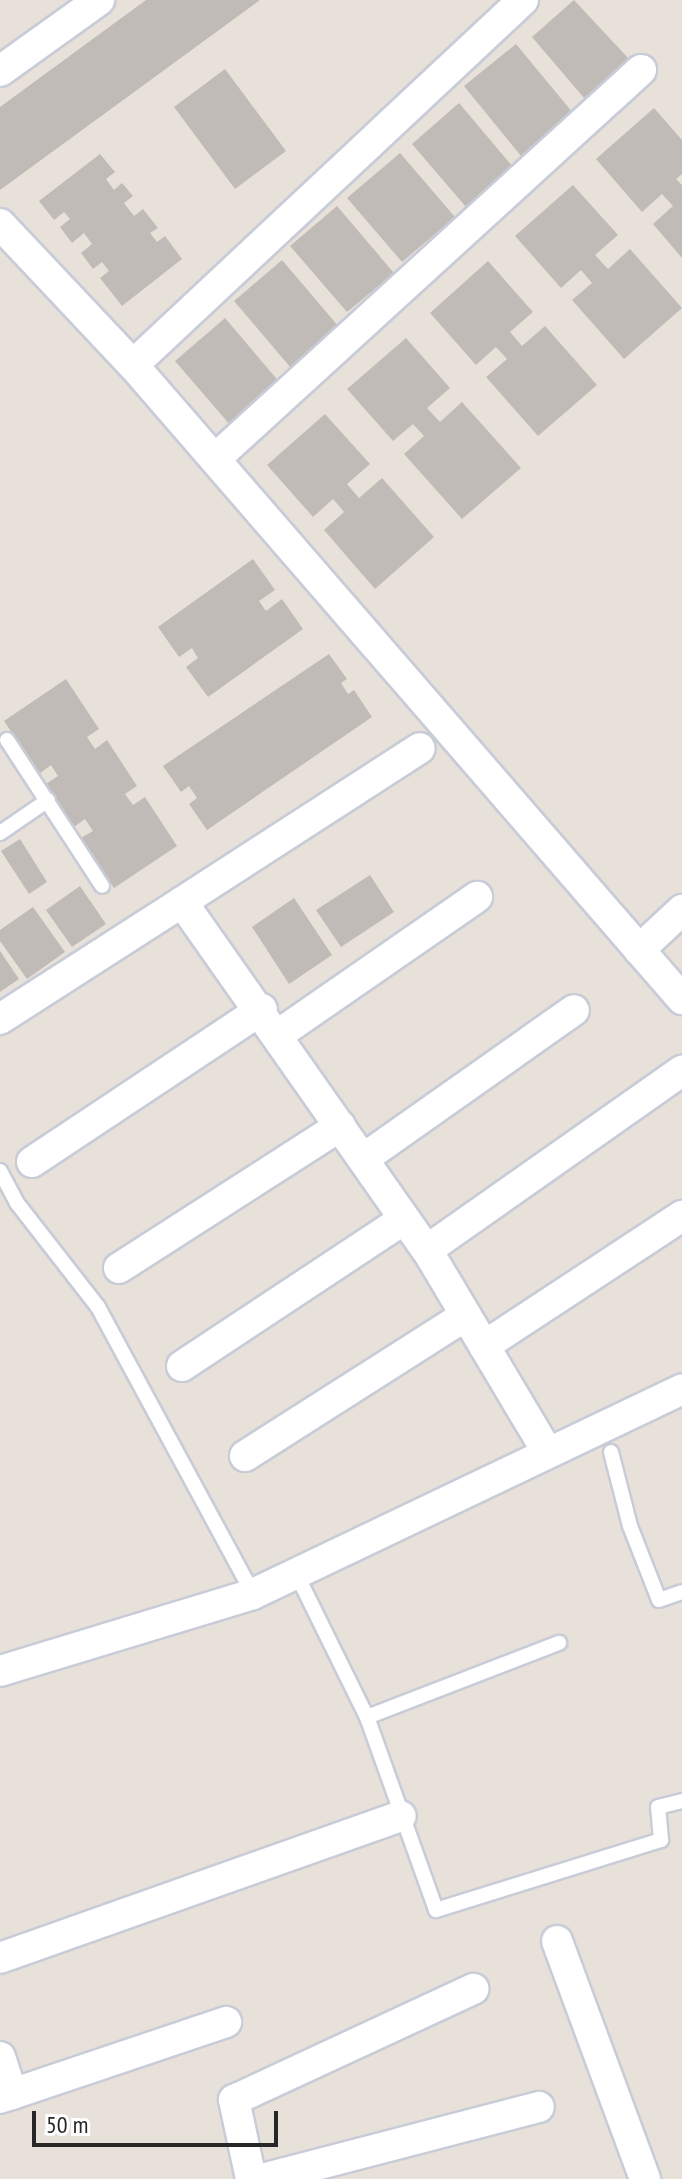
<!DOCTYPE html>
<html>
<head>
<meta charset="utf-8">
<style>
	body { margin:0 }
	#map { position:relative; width:682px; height:2179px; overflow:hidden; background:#e8e1da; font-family:"PT Sans Narrow",sans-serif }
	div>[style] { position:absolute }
	.building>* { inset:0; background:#c0bbb6 }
	.roads { filter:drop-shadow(2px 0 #c8ccd7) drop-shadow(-2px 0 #c8ccd7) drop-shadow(0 2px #c8ccd7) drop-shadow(0 -2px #c8ccd7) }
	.lane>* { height:14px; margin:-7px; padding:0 7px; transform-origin:7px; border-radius:7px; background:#fff }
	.street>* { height:30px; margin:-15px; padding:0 15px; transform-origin:15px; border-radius:15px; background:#fff }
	span { translate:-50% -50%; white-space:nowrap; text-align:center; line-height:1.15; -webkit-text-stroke:6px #fff; paint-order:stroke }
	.scale { position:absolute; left:32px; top:2111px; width:246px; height:36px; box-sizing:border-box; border:4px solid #272727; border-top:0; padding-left:10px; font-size:24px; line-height:28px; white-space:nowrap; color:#272727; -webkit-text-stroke:6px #fff; paint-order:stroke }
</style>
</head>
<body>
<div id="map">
	<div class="building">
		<i style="clip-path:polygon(146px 0,260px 0,0 190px,0 107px)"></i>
		<i style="clip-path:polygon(574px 0,629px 59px,584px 98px,532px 37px)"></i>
		<i style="clip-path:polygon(516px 44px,573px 113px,521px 156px,464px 86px)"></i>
		<i style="clip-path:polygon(225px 69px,286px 151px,235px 189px,174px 107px)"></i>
		<i style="clip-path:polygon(459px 103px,513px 167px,466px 207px,412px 144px)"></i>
		<i style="clip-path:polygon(654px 108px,682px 140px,682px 174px,676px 179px,682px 185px,682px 258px,653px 224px,673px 206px,662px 194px,642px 212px,596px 159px)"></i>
		<i style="clip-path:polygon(400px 153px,455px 217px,402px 262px,347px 198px)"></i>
		<i style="clip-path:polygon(100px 154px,115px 172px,106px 179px,114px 190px,122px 183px,133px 196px,124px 203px,134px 216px,143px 209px,158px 228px,150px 233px,157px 242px,165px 236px,182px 259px,122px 306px,100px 278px,109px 271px,102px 262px,93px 269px,81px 253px,92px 244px,84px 233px,72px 243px,60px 227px,70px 219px,64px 212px,54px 220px,39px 201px)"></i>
		<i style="clip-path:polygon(573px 185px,618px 235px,595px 255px,608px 269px,630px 249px,682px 308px,624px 359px,572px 300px,592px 283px,581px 270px,561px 288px,515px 236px)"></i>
		<i style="clip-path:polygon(337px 206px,394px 273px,347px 312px,290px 246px)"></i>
		<i style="clip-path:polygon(282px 260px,339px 327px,291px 368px,234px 301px)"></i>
		<i style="clip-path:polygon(488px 261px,533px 312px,510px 332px,522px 346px,545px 326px,597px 385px,538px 436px,486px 377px,507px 359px,496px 347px,476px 365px,430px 313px)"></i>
		<i style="clip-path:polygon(225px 318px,281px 384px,231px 426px,175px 361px)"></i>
		<i style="clip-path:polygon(406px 338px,450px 388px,427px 408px,440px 422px,462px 402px,521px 468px,462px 519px,404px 454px,424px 436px,413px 424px,393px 441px,347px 389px)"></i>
		<i style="clip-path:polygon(325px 414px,370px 464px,347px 484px,359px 498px,382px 478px,434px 537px,375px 589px,324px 530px,344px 512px,333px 499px,313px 517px,267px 465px)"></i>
		<i style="clip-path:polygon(253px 559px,275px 590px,259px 601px,266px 611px,282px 599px,303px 629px,208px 697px,186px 667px,198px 658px,192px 648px,179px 657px,158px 627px)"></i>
		<i style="clip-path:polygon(329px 654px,347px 679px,341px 683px,348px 694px,354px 690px,372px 717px,207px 830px,189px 804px,197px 798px,189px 786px,181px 792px,163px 766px)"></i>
		<i style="clip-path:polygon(66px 679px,99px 729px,87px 737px,95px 749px,107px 740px,137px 786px,125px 794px,133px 805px,145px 797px,177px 846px,114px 888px,81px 838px,93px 831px,85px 819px,74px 827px,46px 784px,58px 776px,51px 765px,39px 774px,4px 721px)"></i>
		<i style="clip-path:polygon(20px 839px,47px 882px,29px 894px,1px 851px)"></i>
		<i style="clip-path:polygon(370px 875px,394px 912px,341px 947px,316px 910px)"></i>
		<i style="clip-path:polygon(80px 886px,106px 924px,72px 947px,46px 910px)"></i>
		<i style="clip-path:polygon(294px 898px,332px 955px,289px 984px,252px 927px)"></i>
		<i style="clip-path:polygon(33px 907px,65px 952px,27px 979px,0 941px,0 930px)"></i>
		<i style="clip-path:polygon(0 951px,19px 979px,0 992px)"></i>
	</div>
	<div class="roads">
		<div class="lane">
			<i style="left:7px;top:740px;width:174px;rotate:56.9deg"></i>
			<i style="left:0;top:833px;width:58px;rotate:-34.5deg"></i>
			<i style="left:0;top:1171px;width:36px;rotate:62deg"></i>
			<i style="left:17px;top:1203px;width:132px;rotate:52.1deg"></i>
			<i style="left:98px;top:1307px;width:326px;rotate:61.6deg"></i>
			<i style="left:611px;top:1452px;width:76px;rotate:75.6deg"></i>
			<i style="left:630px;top:1526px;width:79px;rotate:68.6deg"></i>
			<i style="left:659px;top:1600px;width:24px;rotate:-19deg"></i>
			<i style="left:296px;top:1573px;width:161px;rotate:63.8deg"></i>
			<i style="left:367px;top:1717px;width:205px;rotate:70.3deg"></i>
			<i style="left:436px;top:1910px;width:236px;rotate:-17.3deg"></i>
			<i style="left:661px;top:1840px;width:33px;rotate:-95deg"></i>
			<i style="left:658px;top:1807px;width:25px;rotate:-14deg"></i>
			<i style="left:367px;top:1717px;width:206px;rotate:-21.1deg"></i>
		</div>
		<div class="street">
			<i style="left:0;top:71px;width:122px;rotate:-35.6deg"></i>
			<i style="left:0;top:224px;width:194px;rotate:46.7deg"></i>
			<i style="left:133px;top:365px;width:839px;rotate:49.11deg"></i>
			<i style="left:133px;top:365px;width:534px;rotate:-43.1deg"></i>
			<i style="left:215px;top:459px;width:577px;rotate:-42.4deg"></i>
			<i style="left:182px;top:902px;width:283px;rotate:-32.9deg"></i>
			<i style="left:639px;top:950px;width:59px;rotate:-42.9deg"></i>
			<i style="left:0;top:1019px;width:216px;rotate:-32.7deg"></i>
			<i style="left:182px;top:902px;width:426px;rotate:54.9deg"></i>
			<i style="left:427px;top:1250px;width:236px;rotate:59.2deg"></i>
			<i style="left:279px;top:1034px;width:241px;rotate:-34.7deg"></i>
			<i style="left:363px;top:1159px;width:258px;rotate:-35.2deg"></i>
			<i style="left:32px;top:1162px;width:276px;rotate:-33.6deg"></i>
			<i style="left:427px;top:1250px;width:312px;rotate:-35.1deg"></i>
			<i style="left:119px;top:1268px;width:263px;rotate:-32.7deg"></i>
			<i style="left:484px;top:1346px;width:237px;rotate:-33.3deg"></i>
			<i style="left:182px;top:1366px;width:266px;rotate:-33.5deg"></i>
			<i style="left:245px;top:1456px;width:262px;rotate:-32.5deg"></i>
			<i style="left:0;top:1671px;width:264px;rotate:-16.9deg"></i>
			<i style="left:253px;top:1594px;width:475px;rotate:-25.5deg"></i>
			<i style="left:557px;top:1941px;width:254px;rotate:69.7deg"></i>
			<i style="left:0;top:1958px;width:425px;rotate:-19.5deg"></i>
			<i style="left:0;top:2057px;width:39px;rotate:72deg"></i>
			<i style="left:12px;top:2094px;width:13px;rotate:162deg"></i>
			<i style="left:12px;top:2094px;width:226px;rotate:-18.6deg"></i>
			<i style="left:251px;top:2179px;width:81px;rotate:-102.1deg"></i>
			<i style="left:234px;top:2100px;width:264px;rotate:-24.9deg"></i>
			<i style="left:262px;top:2179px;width:286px;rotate:-14.6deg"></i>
		</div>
	</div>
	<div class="scale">50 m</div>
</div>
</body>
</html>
